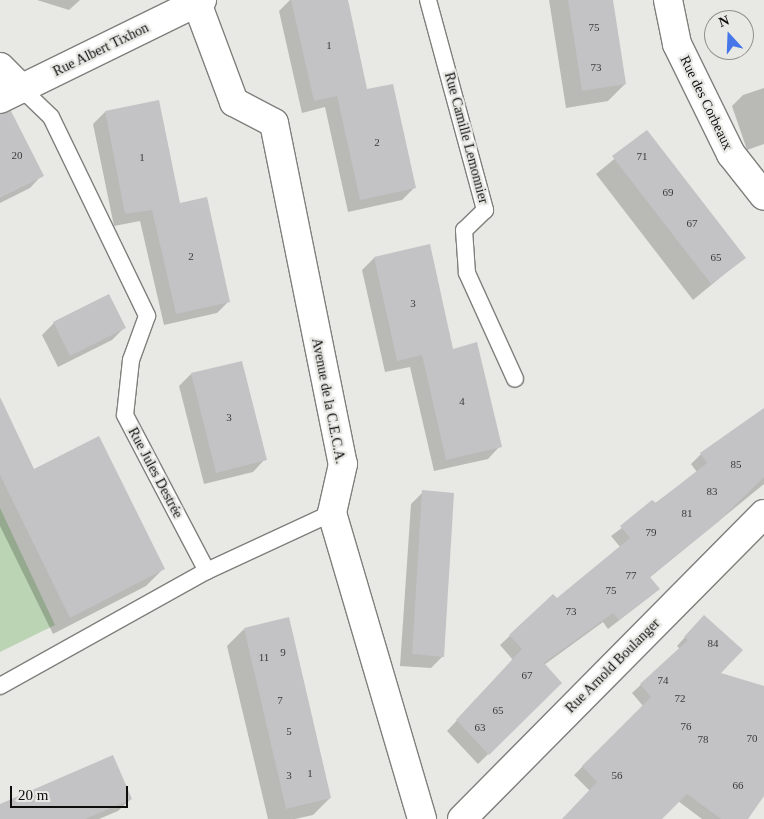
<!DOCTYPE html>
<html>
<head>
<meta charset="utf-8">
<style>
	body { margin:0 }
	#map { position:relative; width:764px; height:819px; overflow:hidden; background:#e8e8e4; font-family:"Times New Roman",serif }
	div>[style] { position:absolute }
	.green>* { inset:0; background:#bbd4b3 }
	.shadow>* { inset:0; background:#0003 }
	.building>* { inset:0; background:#c3c2c5 }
	.roads { filter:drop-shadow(1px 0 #807f7c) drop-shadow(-1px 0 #807f7c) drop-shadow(0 1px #807f7c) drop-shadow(0 -1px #807f7c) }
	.lane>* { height:16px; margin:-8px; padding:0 8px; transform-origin:8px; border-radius:8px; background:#fff }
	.street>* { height:28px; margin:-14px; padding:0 14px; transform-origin:14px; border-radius:14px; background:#fff }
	span { translate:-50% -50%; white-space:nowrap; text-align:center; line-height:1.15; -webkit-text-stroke:4.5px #e8e8e4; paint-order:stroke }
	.number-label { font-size:11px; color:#3b3a3a }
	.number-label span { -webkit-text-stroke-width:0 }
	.street-label { font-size:14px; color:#0e0d0c }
	.north { position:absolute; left:704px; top:10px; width:50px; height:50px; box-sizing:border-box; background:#e8e8e4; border:1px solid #91908e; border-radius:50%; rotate:340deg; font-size:14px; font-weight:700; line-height:20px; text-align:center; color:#0e0d0c }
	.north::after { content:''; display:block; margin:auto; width:18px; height:22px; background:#4676e8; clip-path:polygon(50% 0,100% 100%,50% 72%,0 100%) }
	.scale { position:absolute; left:10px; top:786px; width:118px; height:22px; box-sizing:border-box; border:2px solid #0e0d0c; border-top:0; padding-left:6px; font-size:15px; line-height:18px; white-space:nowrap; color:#0e0d0c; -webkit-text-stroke:4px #e8e8e4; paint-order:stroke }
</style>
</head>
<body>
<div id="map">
	<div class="green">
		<i style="clip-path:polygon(0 508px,55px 625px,0 652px)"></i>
	</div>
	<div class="shadow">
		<i style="clip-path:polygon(37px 0,80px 0,69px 10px)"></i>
		<i style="clip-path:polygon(290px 0,346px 0,366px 91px,414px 188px,402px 200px,348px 212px,325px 107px,302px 113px,279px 11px)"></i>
		<i style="clip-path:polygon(549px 0,612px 0,625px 84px,608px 101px,566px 108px)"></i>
		<i style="clip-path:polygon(764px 88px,764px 144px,747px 150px,732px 106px,743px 95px)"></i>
		<i style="clip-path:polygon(105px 112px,179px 204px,229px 301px,217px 313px,164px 325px,140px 221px,114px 226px,93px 124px)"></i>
		<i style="clip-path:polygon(647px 132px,744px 258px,693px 300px,596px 174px)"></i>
		<i style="clip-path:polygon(0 135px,42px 175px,30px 188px,0 203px)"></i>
		<i style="clip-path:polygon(374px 258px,452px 350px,500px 446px,488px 459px,434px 471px,410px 367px,385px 372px,362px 270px)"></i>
		<i style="clip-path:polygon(54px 323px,124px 328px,112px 340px,58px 367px,42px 335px)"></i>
		<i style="clip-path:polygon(191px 374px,265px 459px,253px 472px,204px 484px,179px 386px)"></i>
		<i style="clip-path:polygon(0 400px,33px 470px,163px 569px,146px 586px,53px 634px,0 526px)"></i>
		<i style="clip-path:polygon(764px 409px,764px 484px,649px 578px,658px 589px,648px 598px,608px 629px,603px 622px,544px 665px,561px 683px,478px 764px,447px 731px,513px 660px,500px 645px,553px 596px,557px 600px,621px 548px,611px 536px,697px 472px,691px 464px,701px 454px)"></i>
		<i style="clip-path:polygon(423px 492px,443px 656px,431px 668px,400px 666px,411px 504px)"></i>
		<i style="clip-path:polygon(696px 625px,679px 714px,764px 727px,764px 787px,745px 819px,702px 819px,678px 801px,660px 819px,563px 819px,590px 791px,574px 775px,643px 706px,632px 693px,680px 649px,677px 646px)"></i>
		<i style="clip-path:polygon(244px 629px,330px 798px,313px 815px,295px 819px,268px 819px,227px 646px)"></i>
		<i style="clip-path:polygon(131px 799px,118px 811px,99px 819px,0 819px,0 804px)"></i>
	</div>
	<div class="building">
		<i style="clip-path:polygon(291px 0,348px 0,367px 89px,393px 84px,416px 188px,360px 200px,337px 96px,314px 101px)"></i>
		<i style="clip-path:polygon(568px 0,613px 0,626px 84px,582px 91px)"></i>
		<i style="clip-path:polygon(159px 100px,180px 203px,207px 197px,230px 302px,176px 314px,152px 210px,125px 214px,105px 111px)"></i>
		<i style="clip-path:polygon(11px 111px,44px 176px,0 198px,0 114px)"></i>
		<i style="clip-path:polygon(647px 130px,746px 258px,711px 284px,612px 156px)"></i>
		<i style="clip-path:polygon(430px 244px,453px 349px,477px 342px,502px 447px,446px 460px,422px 355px,397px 361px,374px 257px)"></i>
		<i style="clip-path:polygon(109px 294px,126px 328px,70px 356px,53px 322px)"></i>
		<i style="clip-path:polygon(242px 361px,267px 460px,216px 473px,191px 373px)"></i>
		<i style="clip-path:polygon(0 397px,34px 469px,99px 436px,165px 569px,70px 618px,0 475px)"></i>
		<i style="clip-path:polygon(764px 408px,764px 477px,718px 522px,650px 577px,660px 589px,619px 620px,613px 613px,544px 663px,562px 683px,489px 755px,456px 720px,522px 649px,509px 635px,553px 594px,557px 598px,630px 538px,620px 526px,652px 500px,656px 503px,707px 463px,700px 453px)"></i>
		<i style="clip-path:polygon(422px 490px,454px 493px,444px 657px,412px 654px)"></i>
		<i style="clip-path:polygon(704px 615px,743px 650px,721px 673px,764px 686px,764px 796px,748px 819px,721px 819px,687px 794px,662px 819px,562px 819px,597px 782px,582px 766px,651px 697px,640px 684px,688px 640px,684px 637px)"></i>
		<i style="clip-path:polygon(289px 617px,331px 798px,286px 809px,244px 628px)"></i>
		<i style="clip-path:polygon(113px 755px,132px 799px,85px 819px,0 819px,0 804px)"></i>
	</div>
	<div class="roads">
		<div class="lane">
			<i style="left:428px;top:0;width:218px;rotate:74.8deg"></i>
			<i style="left:485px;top:210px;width:29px;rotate:136deg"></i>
			<i style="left:464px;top:230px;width:43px;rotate:86deg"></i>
			<i style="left:467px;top:273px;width:116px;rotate:65.6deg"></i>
			<i style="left:22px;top:89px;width:40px;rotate:44deg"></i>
			<i style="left:51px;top:117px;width:221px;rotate:64.2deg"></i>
			<i style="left:147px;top:316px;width:47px;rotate:110deg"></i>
			<i style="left:131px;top:360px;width:55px;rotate:96.2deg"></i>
			<i style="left:125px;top:415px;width:176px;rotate:62.3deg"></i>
			<i style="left:0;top:686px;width:237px;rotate:-29.1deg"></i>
			<i style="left:207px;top:571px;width:138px;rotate:-24.9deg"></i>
		</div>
		<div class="street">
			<i style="left:668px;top:0;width:45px;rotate:78.4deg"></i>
			<i style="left:677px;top:44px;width:123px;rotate:63.9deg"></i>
			<i style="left:731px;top:154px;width:53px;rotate:51.8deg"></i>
			<i style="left:197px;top:3px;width:106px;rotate:69.5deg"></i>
			<i style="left:234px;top:102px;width:45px;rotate:27.7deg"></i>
			<i style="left:274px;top:123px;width:348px;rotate:78.6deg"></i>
			<i style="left:343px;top:464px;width:50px;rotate:102.7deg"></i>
			<i style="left:332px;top:513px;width:319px;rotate:73.6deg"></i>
			<i style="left:0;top:67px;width:31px;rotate:45deg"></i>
			<i style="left:0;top:99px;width:225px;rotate:-26.1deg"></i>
			<i style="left:462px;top:819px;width:429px;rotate:-45.3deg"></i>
		</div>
	</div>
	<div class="number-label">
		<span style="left:594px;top:27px">75</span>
		<span style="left:329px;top:45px">1</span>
		<span style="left:596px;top:67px">73</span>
		<span style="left:377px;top:142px">2</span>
		<span style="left:17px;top:155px">20</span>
		<span style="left:642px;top:156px">71</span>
		<span style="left:142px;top:157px">1</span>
		<span style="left:668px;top:192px">69</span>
		<span style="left:692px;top:223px">67</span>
		<span style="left:191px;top:256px">2</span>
		<span style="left:716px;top:257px">65</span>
		<span style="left:413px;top:303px">3</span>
		<span style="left:462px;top:401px">4</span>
		<span style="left:229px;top:417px">3</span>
		<span style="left:736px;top:464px">85</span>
		<span style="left:712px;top:491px">83</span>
		<span style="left:687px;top:513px">81</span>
		<span style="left:651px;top:532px">79</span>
		<span style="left:631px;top:575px">77</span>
		<span style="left:611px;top:590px">75</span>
		<span style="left:571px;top:611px">73</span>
		<span style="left:713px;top:643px">84</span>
		<span style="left:283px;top:652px">9</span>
		<span style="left:264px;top:657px">11</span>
		<span style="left:527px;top:675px">67</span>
		<span style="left:663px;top:680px">74</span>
		<span style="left:680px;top:698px">72</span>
		<span style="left:280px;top:700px">7</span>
		<span style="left:498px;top:710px">65</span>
		<span style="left:686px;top:726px">76</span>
		<span style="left:480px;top:727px">63</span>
		<span style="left:289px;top:731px">5</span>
		<span style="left:752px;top:738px">70</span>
		<span style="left:703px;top:739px">78</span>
		<span style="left:310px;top:773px">1</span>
		<span style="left:289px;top:775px">3</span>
		<span style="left:617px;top:775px">56</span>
		<span style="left:738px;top:785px">66</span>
	</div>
	<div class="street-label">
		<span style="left:101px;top:50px;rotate:-26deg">Rue Albert Tixhon</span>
		<span style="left:706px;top:103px;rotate:64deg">Rue des Corbeaux</span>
		<span style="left:466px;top:138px;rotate:75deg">Rue Camille Lemonnier</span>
		<span style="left:328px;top:401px;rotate:79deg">Avenue de la C.E.C.A.</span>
		<span style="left:155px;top:473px;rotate:62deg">Rue Jules Destrée</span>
		<span style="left:613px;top:666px;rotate:-45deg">Rue Arnold Boulanger</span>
	</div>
	<div class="north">N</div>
	<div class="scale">20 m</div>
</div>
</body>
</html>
